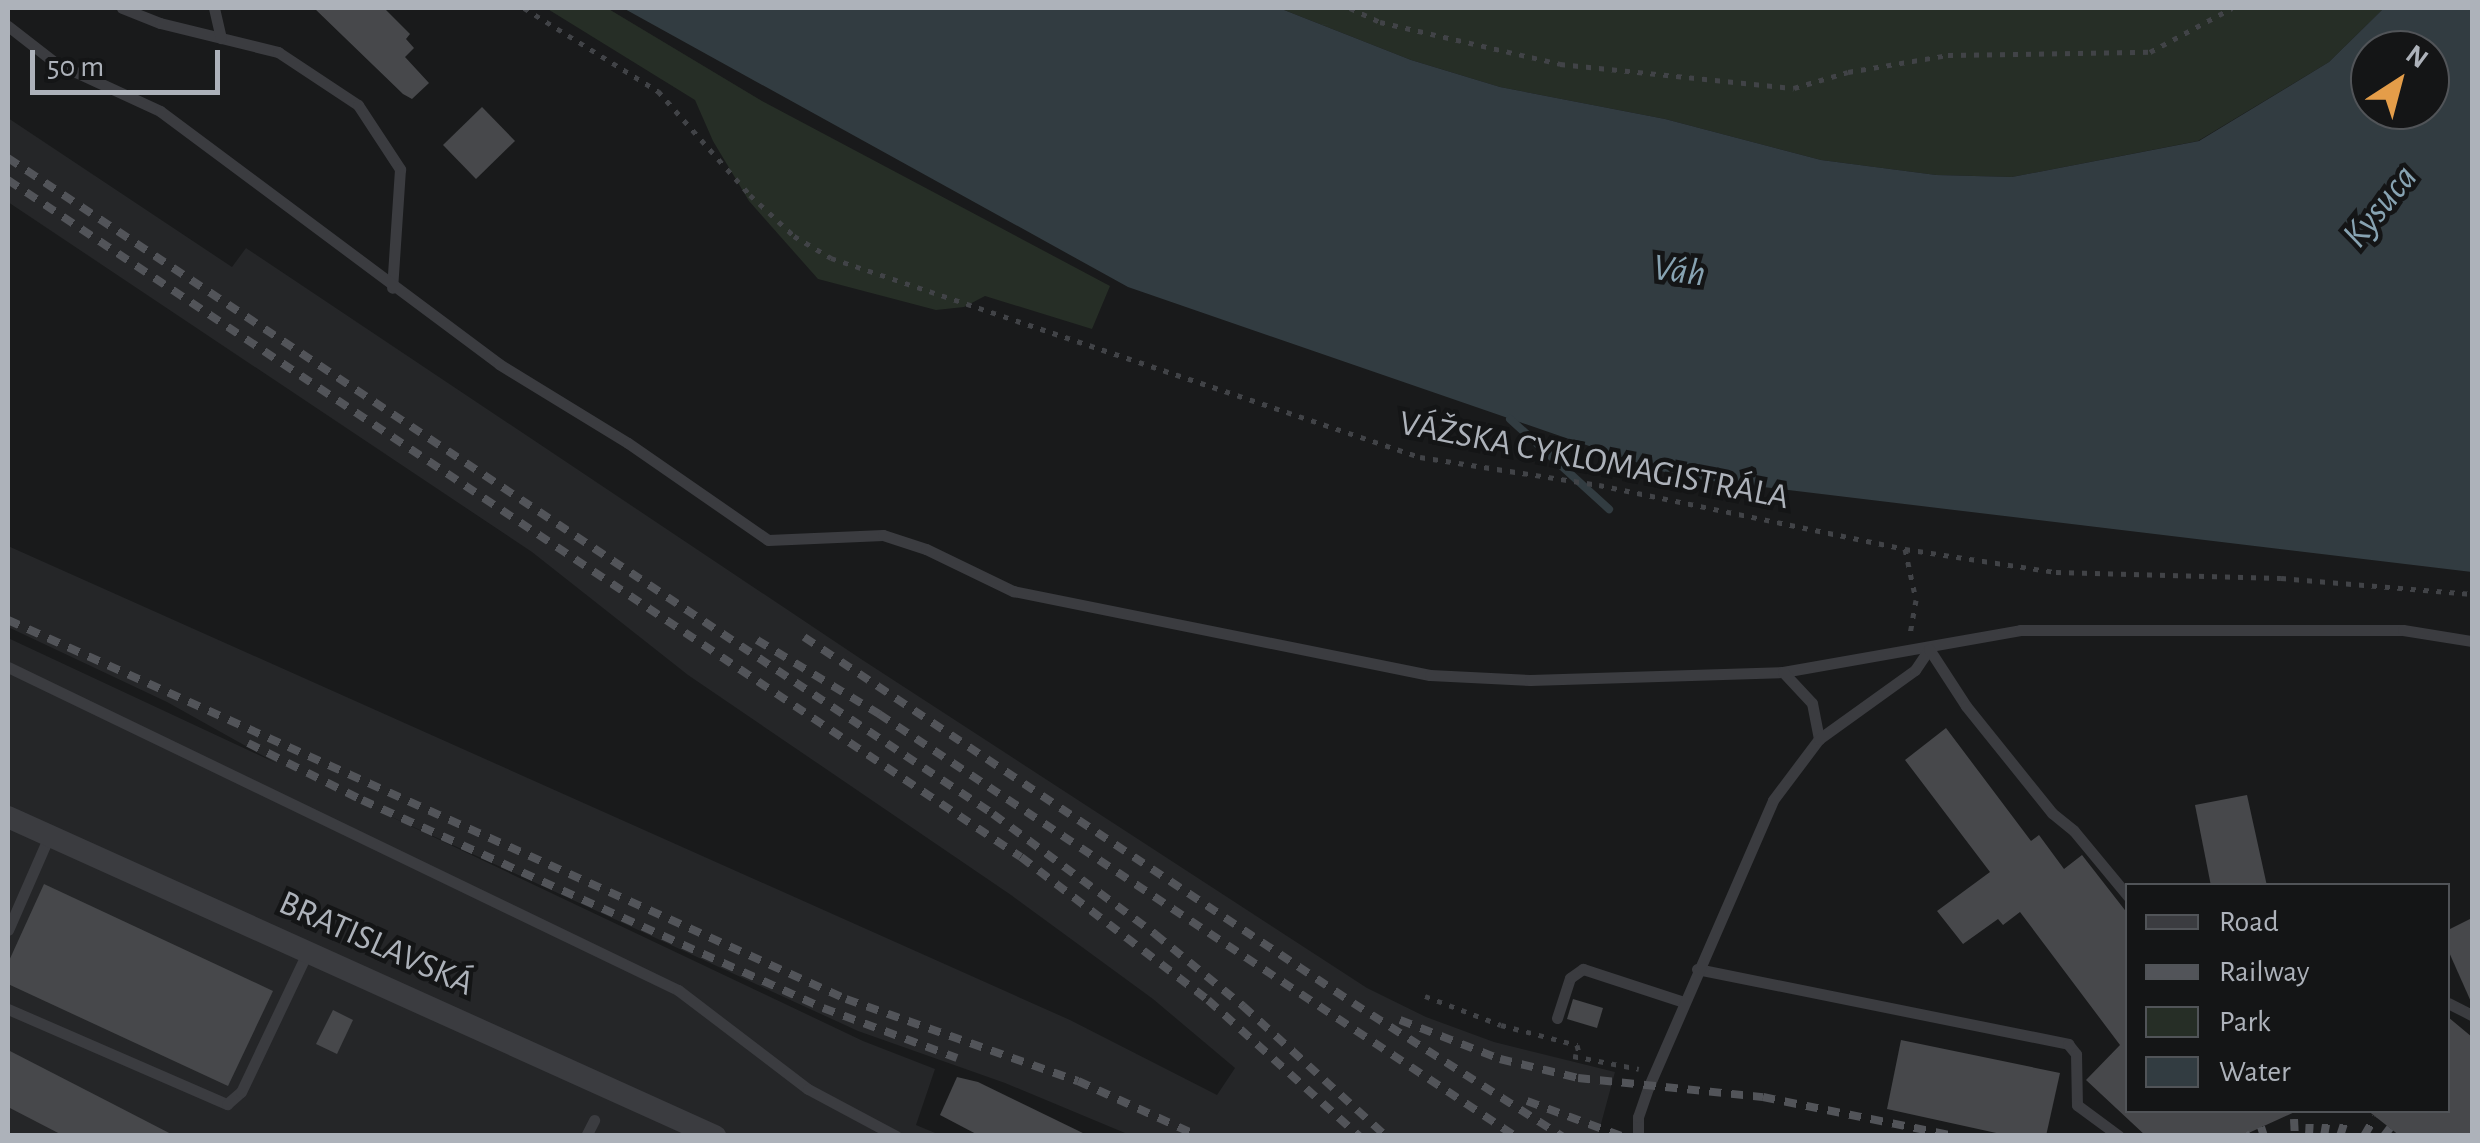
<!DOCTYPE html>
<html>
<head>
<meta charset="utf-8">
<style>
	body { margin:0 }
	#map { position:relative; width:2480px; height:1143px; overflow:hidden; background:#191a1b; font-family:"Alegreya Sans",sans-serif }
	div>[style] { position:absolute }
	.built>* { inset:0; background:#252628 }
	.green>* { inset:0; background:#262e26 }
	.water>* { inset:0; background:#323c41 }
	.stream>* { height:8px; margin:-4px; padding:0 4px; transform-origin:4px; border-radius:4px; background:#323c41 }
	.building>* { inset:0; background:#47484b }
	.path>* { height:5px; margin-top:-2.5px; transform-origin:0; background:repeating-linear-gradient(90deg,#414347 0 5px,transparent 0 13px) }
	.lane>* { height:11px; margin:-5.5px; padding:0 5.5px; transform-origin:5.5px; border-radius:5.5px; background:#3b3c40 }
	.street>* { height:22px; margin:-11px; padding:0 11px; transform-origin:11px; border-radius:11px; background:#3b3c40 }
	.rail>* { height:8px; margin-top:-4px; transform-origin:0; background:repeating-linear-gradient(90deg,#525459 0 12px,transparent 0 22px) }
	span { translate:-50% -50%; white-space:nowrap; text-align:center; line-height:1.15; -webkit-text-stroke:9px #141516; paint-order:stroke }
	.street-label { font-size:35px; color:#adb2ba }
	.water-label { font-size:38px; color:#87a3b2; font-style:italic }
	.frame { position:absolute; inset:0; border:10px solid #adb2ba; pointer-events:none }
	.legend { position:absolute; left:2125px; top:883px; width:325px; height:230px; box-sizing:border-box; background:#141516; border:2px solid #515458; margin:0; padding:12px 18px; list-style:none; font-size:30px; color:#adb2ba }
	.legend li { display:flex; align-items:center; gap:20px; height:50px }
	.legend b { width:50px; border:2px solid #515458 }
	.north { position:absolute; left:2350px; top:30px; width:100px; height:100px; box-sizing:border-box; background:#141516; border:2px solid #515458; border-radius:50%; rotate:36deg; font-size:28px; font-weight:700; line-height:40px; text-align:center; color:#adb2ba }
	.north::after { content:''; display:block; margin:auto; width:35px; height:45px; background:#e49d49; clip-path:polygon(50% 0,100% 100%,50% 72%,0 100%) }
	.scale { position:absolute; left:30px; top:50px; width:190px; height:45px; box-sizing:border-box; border:5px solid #adb2ba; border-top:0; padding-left:12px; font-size:30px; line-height:35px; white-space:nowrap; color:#adb2ba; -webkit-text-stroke:8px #141516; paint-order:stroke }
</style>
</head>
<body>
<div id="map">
	<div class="built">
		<i style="clip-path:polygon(8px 118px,232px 267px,246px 248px,861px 659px,1367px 988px,1426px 1017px,1494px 1042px,1615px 1072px,1598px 1135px,1125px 1133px,1005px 1083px,858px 1031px,383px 813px,863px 1041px,935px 1069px,916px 1125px,940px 1135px,8px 1135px,8px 638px,276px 763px,167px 702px,8px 627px,8px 546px,1070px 1020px,1217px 1095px,1235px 1068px,1153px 999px,1011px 895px,688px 675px,532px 552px,8px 202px)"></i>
	</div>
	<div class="green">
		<i style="clip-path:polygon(546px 8px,607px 8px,762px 101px,1110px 286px,1092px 329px,985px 296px,964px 307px,936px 310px,818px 279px,749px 201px,713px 141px,695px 100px)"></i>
		<i style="clip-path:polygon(1279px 8px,2384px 8px,2329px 62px,2198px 141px,2012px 177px,1936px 175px,1821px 160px,1665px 119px,1500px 87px,1411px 60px)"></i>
	</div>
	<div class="water">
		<i style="clip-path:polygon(evenodd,623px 8px,1279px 8px,1411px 60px,1500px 87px,1665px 119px,1821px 160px,1936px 175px,2012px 177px,2199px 141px,2329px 62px,2384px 8px,2472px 8px,2472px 572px,1679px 477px,1128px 287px,623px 8px,2370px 50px,2430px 50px,2430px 110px,2370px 110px,2370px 50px)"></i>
	</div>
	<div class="stream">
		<i style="left:1510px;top:419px;width:134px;rotate:42.3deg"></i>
	</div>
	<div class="building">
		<i style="clip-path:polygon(314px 8px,384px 8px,410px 34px,406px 39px,414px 48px,405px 57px,429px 83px,412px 99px,403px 94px)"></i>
		<i style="clip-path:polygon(482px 107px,515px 141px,476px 179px,443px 145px)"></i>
		<i style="clip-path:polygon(1946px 728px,2031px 841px,2039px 835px,2064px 869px,2082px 855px,2128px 914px,2128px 1110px,2299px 1110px,2242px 1136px,2146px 1136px,2086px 1080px,2120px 1045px,2020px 912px,2003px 925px,1998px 919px,1963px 944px,1937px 911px,1990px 872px,1905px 760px)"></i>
		<i style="clip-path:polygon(2247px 795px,2267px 886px,2211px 886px,2195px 805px)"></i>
		<i style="clip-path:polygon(44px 884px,273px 991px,228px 1086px,8px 984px,8px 963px)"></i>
		<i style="clip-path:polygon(2472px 918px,2472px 1004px,2448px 950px,2448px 930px)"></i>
		<i style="clip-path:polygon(1573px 999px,1603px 1008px,1597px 1028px,1567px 1019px)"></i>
		<i style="clip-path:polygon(333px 1010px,353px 1020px,337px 1054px,316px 1044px)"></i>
		<i style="clip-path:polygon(2448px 1017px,2472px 1037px,2472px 1136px,2400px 1136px,2367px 1110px,2448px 1110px)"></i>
		<i style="clip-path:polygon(1901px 1040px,2060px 1073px,2046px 1136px,2010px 1136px,1887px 1109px)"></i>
		<i style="clip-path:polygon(8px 1050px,113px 1104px,175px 1136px,64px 1136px,8px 1107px)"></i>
		<i style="clip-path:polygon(957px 1077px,978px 1082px,1089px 1136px,980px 1136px,940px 1115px)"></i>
	</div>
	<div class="path">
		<i style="left:524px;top:8px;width:158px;rotate:31.8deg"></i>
		<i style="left:658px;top:91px;width:139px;rotate:48.5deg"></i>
		<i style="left:750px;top:195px;width:60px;rotate:43deg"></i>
		<i style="left:794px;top:236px;width:43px;rotate:30.7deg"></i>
		<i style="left:831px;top:258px;width:622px;rotate:18.67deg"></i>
		<i style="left:1420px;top:457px;width:181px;rotate:8.9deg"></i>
		<i style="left:1599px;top:485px;width:313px;rotate:11.8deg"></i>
		<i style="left:1905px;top:549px;width:153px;rotate:8.7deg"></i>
		<i style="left:2056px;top:572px;width:225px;rotate:1.5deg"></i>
		<i style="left:2281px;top:578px;width:192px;rotate:4.8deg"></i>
		<i style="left:1350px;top:8px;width:33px;rotate:25deg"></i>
		<i style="left:1380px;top:22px;width:185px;rotate:13.1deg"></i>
		<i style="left:1560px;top:64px;width:235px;rotate:5.9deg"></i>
		<i style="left:1794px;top:88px;width:56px;rotate:-16.5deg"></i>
		<i style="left:1848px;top:72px;width:101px;rotate:-9.6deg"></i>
		<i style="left:1948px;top:55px;width:202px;rotate:-0.9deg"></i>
		<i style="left:2150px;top:52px;width:93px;rotate:-28.2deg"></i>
		<i style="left:1905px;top:549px;width:52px;rotate:77.8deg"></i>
		<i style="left:1916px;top:600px;width:36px;rotate:100deg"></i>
		<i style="left:1425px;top:996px;width:81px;rotate:20.9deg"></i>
		<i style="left:1501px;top:1025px;width:79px;rotate:14.7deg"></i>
		<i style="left:1577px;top:1045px;width:12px;rotate:76deg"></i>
		<i style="left:1573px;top:1056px;width:67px;rotate:11.1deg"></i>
	</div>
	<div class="lane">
		<i style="left:122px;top:8px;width:41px;rotate:21.5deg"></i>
		<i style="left:160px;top:23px;width:122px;rotate:13.8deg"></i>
		<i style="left:278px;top:52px;width:96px;rotate:33.5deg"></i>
		<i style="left:358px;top:105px;width:77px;rotate:56.7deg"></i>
		<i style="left:400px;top:169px;width:119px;rotate:93.8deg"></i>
		<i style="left:214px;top:8px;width:31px;rotate:77deg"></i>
		<i style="left:8px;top:26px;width:58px;rotate:38deg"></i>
		<i style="left:54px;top:62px;width:117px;rotate:24.8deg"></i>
		<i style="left:160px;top:111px;width:423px;rotate:36.7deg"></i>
		<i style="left:499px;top:364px;width:151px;rotate:31.5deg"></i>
		<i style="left:628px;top:443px;width:170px;rotate:34.7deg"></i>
		<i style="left:768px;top:540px;width:115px;rotate:-2.5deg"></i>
		<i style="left:883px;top:535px;width:45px;rotate:18deg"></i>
		<i style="left:926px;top:549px;width:97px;rotate:25.8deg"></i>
		<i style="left:1013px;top:591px;width:425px;rotate:11.4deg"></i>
		<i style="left:1430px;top:675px;width:100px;rotate:2.9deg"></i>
		<i style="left:1530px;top:680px;width:253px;rotate:-1.8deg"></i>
		<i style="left:1783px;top:672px;width:241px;rotate:-10deg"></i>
		<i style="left:2020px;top:630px;width:383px"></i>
		<i style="left:2403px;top:630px;width:70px;rotate:9.1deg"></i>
		<i style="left:8px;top:667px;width:744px;rotate:25.74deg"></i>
		<i style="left:678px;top:990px;width:163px;rotate:37.3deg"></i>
		<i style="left:808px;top:1089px;width:100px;rotate:28.1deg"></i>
		<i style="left:1783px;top:672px;width:42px;rotate:46.9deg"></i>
		<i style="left:1812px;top:703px;width:37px;rotate:79deg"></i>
		<i style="left:8px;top:930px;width:103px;rotate:-66.4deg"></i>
		<i style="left:1697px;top:969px;width:379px;rotate:11.4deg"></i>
		<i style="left:2068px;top:1044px;width:13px;rotate:51deg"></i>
		<i style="left:2076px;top:1054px;width:51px;rotate:88.9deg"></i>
		<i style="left:2077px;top:1105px;width:52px;rotate:36.4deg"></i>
		<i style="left:2448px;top:1003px;width:27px;rotate:27deg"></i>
		<i style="left:8px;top:1009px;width:239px;rotate:23.5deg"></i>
		<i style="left:227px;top:1104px;width:18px;rotate:-41deg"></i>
		<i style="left:241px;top:1092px;width:156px;rotate:-64.6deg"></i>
		<i style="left:1557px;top:1018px;width:42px;rotate:-72deg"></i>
		<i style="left:1570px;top:978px;width:16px;rotate:-35deg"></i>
		<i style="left:1583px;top:969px;width:106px;rotate:18.1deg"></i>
		<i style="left:586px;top:1136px;width:18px;rotate:-63deg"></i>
		<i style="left:1638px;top:1136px;width:19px;rotate:-90deg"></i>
		<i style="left:1638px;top:1117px;width:31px;rotate:-71deg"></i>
		<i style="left:1648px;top:1088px;width:314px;rotate:-66.5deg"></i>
		<i style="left:1773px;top:800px;width:76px;rotate:-53deg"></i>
		<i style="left:1819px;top:739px;width:118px;rotate:-35.7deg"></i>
		<i style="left:1915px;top:670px;width:25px;rotate:-56deg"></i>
		<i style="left:1929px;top:649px;width:68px;rotate:57deg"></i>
		<i style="left:1966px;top:706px;width:137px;rotate:51.2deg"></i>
		<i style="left:2052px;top:813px;width:28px;rotate:39deg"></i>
		<i style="left:2074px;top:831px;width:85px;rotate:50.3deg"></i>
	</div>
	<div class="street">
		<i style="left:8px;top:817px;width:776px;rotate:24.29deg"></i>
	</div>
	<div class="rail">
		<i style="left:8px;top:158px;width:1183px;rotate:33.66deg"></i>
		<i style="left:993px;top:814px;width:202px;rotate:36.5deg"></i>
		<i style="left:1155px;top:934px;width:114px;rotate:39.3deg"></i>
		<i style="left:1243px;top:1006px;width:193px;rotate:42.3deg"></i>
		<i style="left:8px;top:180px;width:1218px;rotate:33.76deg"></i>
		<i style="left:1021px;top:857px;width:235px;rotate:37.4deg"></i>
		<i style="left:1208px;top:1000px;width:203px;rotate:42deg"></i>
		<i style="left:8px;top:620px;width:920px;rotate:24.34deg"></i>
		<i style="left:846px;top:999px;width:246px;rotate:19.5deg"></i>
		<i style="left:1078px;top:1081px;width:132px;rotate:24.6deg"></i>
		<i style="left:804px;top:637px;width:660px;rotate:33.69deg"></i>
		<i style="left:1353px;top:1003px;width:248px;rotate:32.5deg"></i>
		<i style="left:757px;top:640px;width:143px;rotate:31.2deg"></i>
		<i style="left:879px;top:714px;width:763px;rotate:33.57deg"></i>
		<i style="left:248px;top:743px;width:127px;rotate:26.6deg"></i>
		<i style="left:362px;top:800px;width:506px;rotate:24.28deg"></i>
		<i style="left:823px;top:1008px;width:143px;rotate:20.5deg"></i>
		<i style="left:1400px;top:1020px;width:107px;rotate:21.3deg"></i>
		<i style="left:1500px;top:1059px;width:80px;rotate:13.7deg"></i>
		<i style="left:1578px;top:1078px;width:186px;rotate:5.9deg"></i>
		<i style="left:1763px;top:1097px;width:196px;rotate:11.5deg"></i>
		<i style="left:1527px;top:1101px;width:100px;rotate:20.4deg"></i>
		<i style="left:2294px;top:1119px;width:17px;rotate:87deg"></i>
		<i style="left:2261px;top:1127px;width:9px;rotate:72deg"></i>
		<i style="left:2245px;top:1133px;width:4px;rotate:56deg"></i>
		<i style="left:2309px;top:1136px;width:18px;rotate:-87deg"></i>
		<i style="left:2324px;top:1136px;width:17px;rotate:-80deg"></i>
		<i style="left:2340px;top:1136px;width:13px;rotate:-72deg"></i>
		<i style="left:2364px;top:1136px;width:22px;rotate:-60deg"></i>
		<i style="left:2384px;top:1136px;width:10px;rotate:-53deg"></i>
	</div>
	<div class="street-label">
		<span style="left:1594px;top:461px;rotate:11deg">VÁŽSKA CYKLOMAGISTRÁLA</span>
		<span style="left:376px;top:944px;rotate:24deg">BRATISLAVSKÁ</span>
	</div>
	<div class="water-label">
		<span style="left:2381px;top:207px;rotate:-51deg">Kysuca</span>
		<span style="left:1679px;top:272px;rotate:8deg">Váh</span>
	</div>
	<div class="frame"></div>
	<ul class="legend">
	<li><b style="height:12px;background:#3b3c40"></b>Road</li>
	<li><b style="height:12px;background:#525459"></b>Railway</li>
	<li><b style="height:28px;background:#262e26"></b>Park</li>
	<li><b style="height:28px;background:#323c41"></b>Water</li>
	</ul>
	<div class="north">N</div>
	<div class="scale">50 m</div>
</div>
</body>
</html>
